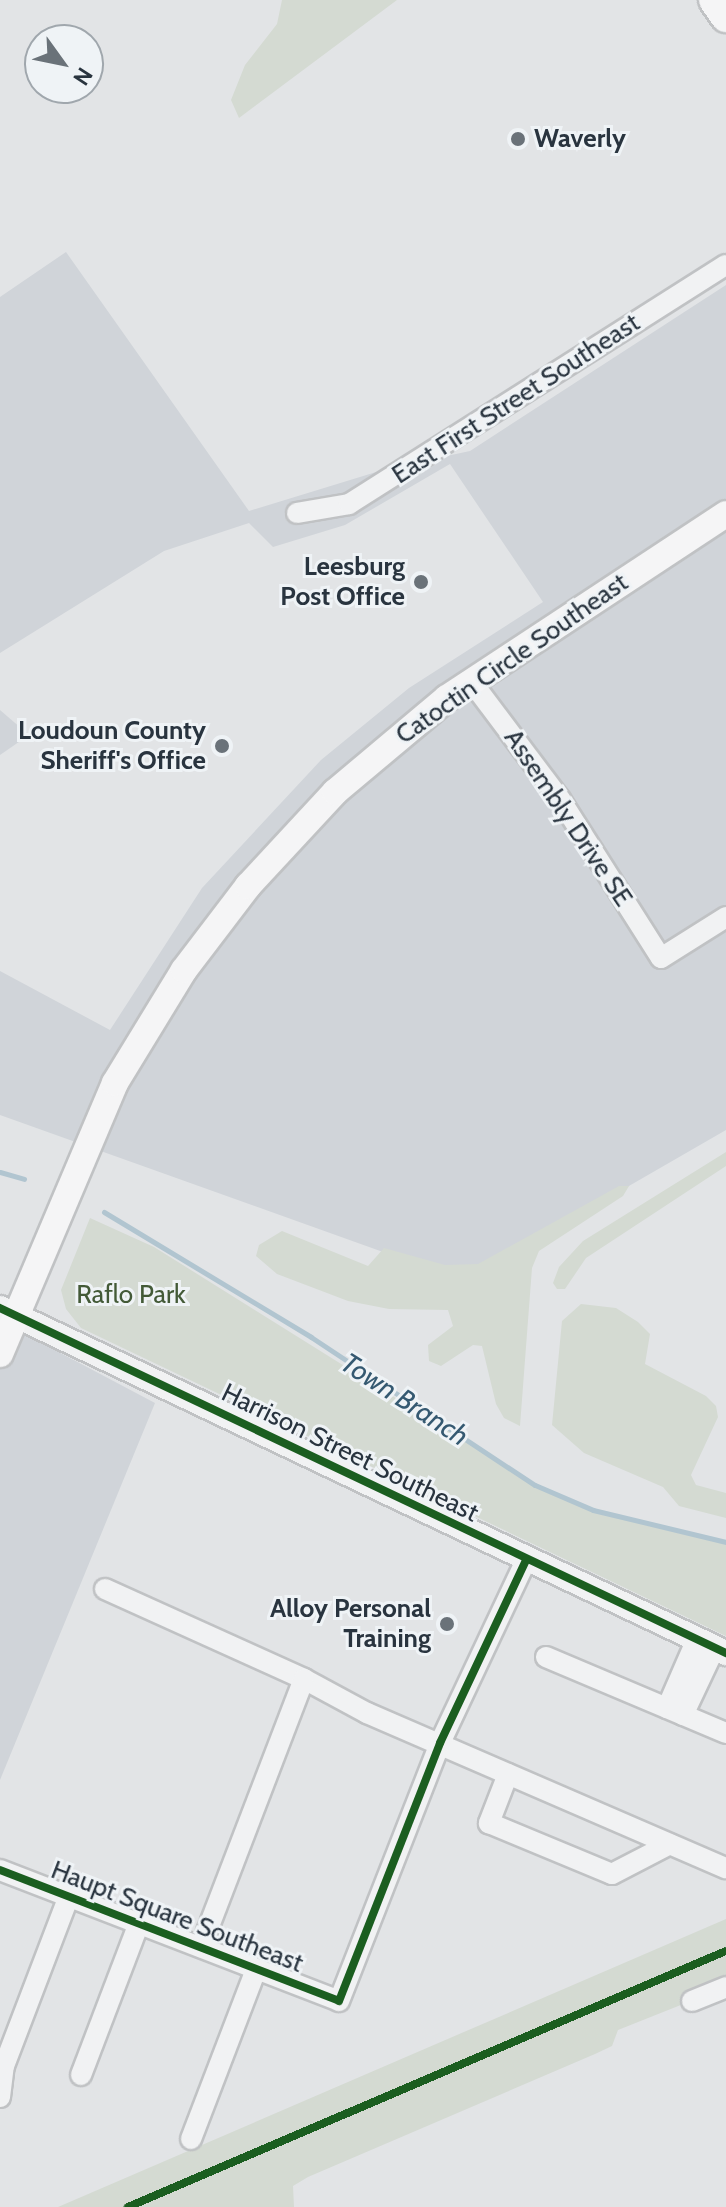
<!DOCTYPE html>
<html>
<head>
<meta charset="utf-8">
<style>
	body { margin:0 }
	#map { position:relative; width:726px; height:2207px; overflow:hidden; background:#e2e4e6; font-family:Cabin,sans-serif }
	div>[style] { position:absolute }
	.built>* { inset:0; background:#d0d4d9 }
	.green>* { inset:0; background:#d4dad2 }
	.stream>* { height:5px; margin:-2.5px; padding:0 2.5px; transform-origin:2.5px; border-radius:2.5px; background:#b1c5d0 }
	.roads { filter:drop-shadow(2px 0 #c0c2c4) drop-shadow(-2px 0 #c0c2c4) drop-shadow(0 2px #c0c2c4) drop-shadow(0 -2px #c0c2c4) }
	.minor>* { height:20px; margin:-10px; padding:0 10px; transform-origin:10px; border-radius:10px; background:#f1f2f3 }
	.tertiary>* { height:24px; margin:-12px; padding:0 12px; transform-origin:12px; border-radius:12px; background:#f1f2f3 }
	.secondary>* { height:26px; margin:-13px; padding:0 13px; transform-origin:13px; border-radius:13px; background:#f5f5f6 }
	.primary>* { height:30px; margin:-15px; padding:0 15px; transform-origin:15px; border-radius:15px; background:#f5f5f6 }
	.cycleway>* { height:8px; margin:-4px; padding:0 4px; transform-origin:4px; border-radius:4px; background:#1b5e20 }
	.dots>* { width:22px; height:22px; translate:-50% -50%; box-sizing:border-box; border:4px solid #eff3f6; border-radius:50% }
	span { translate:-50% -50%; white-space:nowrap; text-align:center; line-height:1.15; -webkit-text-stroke:6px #eff3f6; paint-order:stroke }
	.poi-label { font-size:26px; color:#29343f; font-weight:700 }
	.left { translate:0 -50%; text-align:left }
	.right { translate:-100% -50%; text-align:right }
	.street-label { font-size:26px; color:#29343f }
	.park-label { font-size:26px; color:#435a37 }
	.water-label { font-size:28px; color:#355971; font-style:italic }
	.north { position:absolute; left:24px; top:24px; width:80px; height:80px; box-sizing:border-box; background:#eff3f6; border:2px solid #a0a7ad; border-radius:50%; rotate:123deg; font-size:22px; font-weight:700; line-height:32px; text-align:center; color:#29343f }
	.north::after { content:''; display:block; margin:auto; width:28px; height:36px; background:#6a7279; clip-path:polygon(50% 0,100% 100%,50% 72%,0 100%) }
</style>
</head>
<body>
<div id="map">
	<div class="built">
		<i style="clip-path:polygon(66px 252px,249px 511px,386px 469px,470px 451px,726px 285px,726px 1130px,464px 1281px,0 1115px,0 971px,110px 1030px,202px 888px,321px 760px,409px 688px,543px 602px,450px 464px,345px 525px,273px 547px,249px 523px,164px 551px,0 653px,0 297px)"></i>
		<i style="clip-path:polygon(0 710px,29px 735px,0 755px)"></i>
		<i style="clip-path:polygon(0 1321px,155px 1403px,0 1780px)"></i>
	</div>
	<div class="green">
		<i style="clip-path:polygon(282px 0,397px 0,239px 118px,231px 100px,245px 65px,277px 24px)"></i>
		<i style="clip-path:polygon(726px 1152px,726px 1166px,586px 1258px,565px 1289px,557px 1289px,553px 1283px,559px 1267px,583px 1241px)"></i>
		<i style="clip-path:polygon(619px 1186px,629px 1186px,623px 1196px,539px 1251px,532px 1268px,520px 1426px,504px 1418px,496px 1404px,482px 1346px,473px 1345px,441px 1366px,429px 1361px,428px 1345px,453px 1326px,448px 1310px,389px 1309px,348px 1301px,277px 1274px,256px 1256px,259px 1245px,282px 1231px,368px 1266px,384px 1248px,445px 1265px,478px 1264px)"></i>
		<i style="clip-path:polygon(90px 1218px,154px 1247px,535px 1485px,593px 1510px,726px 1542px,726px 1636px,81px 1328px,66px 1309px,61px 1290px)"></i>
		<i style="clip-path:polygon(581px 1304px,616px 1308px,638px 1322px,650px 1334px,645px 1364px,706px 1396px,716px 1406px,718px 1417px,691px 1475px,696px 1485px,726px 1493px,726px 1518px,679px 1506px,663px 1487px,584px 1453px,552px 1425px,562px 1321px)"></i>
		<i style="clip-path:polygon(726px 1919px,726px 1987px,618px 2030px,612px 2046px,595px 2054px,308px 2177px,293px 2186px,294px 2207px,58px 2207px)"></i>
	</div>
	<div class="stream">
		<i style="left:0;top:1172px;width:25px;rotate:16deg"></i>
		<i style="left:104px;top:1212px;width:242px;rotate:31.1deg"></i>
		<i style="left:311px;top:1337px;width:268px;rotate:33.5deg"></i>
		<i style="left:535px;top:1485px;width:63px;rotate:23.3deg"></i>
		<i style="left:593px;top:1510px;width:137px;rotate:13.5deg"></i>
	</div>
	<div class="roads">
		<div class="minor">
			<i style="left:297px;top:513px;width:53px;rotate:-9.8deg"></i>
			<i style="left:349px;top:504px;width:446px;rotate:-32.4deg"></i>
			<i style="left:471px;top:681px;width:148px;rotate:53deg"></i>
			<i style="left:560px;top:799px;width:188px;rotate:57.6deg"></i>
			<i style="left:661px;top:958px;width:77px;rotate:-32.2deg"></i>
			<i style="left:105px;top:1589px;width:218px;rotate:24.3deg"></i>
			<i style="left:304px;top:1679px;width:72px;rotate:28.4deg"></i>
			<i style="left:367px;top:1713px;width:391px;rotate:23.4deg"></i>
			<i style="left:546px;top:1657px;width:195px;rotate:22.9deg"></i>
			<i style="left:667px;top:1708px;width:75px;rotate:-66.5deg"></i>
			<i style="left:683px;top:1715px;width:75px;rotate:-64.8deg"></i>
			<i style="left:508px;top:1774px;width:53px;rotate:111.2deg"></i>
			<i style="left:489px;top:1823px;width:133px;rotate:22.5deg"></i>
			<i style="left:612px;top:1874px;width:65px;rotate:-27.3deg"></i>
			<i style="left:0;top:1870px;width:363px;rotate:21.1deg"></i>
			<i style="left:339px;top:2001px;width:277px;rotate:-68.6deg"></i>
			<i style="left:440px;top:1743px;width:202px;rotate:-64.8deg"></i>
			<i style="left:201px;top:1947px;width:287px;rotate:-69deg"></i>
			<i style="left:692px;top:2001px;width:37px;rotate:-22deg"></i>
			<i style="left:81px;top:2075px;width:163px;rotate:-69.1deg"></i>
			<i style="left:0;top:2097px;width:31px;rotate:-83deg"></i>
			<i style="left:4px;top:2066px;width:182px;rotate:-69.1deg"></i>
			<i style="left:191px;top:2139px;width:181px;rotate:-69deg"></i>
		</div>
		<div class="tertiary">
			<i style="left:0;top:1308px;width:804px;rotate:25.42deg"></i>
		</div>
		<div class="secondary">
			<i style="left:0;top:1354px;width:294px;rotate:-67deg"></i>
			<i style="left:115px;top:1083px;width:132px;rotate:-58.6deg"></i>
			<i style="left:184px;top:970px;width:106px;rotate:-52.7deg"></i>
			<i style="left:248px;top:886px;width:128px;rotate:-47.2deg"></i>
			<i style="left:335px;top:792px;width:146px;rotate:-40deg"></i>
			<i style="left:447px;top:698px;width:334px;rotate:-33.4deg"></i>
		</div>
		<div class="primary">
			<i style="left:714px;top:0;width:21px;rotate:55deg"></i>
		</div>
	</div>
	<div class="cycleway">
		<i style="left:0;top:1308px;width:804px;rotate:25.42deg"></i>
		<i style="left:0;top:1870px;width:363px;rotate:21.1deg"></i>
		<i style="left:339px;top:2001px;width:277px;rotate:-68.6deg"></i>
		<i style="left:440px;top:1743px;width:202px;rotate:-64.8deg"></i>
		<i style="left:128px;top:2207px;width:650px;rotate:-23.18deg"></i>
	</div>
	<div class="dots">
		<i style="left:518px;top:139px;background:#6a7279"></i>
		<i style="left:421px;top:582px;background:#6a7279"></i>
		<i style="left:222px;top:746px;background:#6a7279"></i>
		<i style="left:447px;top:1624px;background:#6a7279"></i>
	</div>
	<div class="poi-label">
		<span class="left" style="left:534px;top:139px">Waverly</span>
		<span class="right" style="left:405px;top:582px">Leesburg<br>Post Office</span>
		<span class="right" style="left:206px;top:746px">Loudoun County<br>Sheriff's Office</span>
		<span class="right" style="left:431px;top:1624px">Alloy Personal<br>Training</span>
	</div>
	<div class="street-label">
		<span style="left:516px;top:399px;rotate:-33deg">East First Street Southeast</span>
		<span style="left:512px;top:659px;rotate:-35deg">Catoctin Circle Southeast</span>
		<span style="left:568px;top:818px;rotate:56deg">Assembly Drive SE</span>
		<span style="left:350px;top:1453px;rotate:26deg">Harrison Street Southeast</span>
		<span style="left:177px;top:1917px;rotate:21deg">Haupt Square Southeast</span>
	</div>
	<div class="park-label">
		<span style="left:131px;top:1295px">Raflo Park</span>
	</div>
	<div class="water-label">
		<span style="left:405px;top:1399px;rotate:33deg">Town Branch</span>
	</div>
	<div class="north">N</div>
</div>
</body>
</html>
